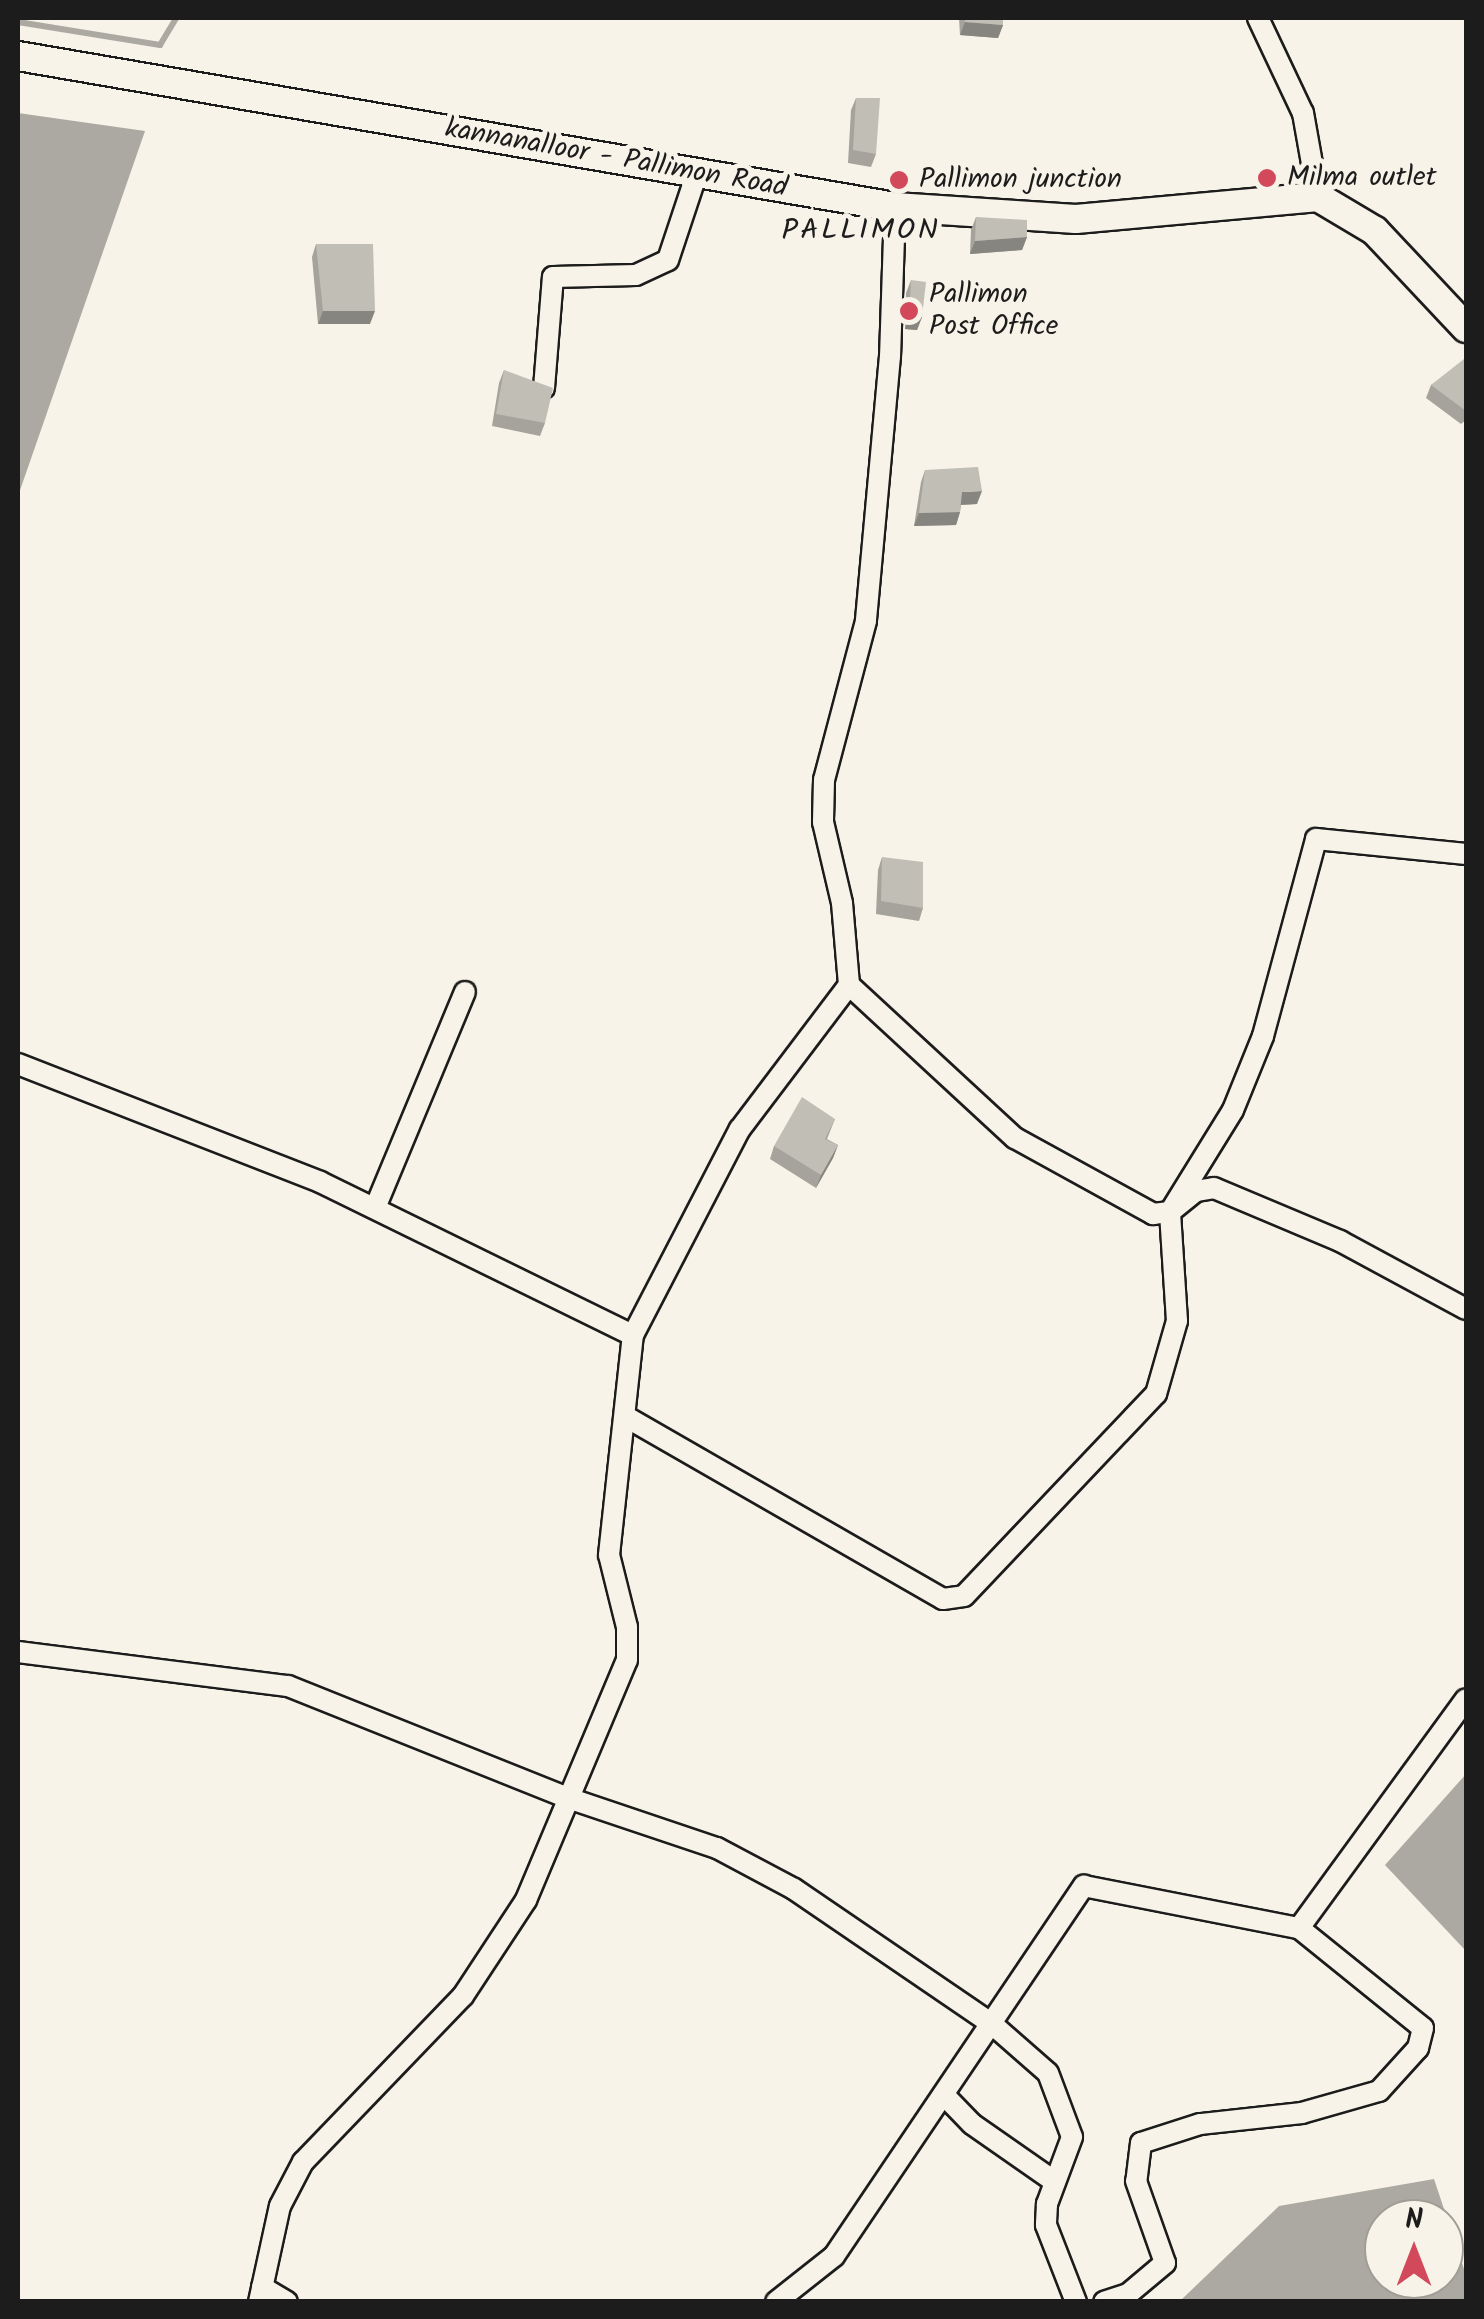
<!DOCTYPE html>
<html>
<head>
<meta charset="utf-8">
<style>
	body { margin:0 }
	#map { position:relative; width:1484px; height:2319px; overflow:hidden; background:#f7f3e8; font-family:Kalam,sans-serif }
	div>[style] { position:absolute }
	.water>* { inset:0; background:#aca9a2 }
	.stream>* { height:6px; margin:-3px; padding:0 3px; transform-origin:3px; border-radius:3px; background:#aca9a2 }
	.roads { filter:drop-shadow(2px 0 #1c1c1c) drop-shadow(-2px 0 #1c1c1c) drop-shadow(0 2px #1c1c1c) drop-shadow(0 -2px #1c1c1c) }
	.minor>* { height:20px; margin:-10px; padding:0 10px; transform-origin:10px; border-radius:10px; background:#f7f3e8 }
	.tertiary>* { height:28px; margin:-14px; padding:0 14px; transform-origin:14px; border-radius:14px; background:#f7f3e8 }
	.wall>* { inset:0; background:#a5a39c }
	.shaded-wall>* { inset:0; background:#86857f }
	.building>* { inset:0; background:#c0beb5 }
	.dots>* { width:28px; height:28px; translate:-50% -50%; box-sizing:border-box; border:5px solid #f7f3e8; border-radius:50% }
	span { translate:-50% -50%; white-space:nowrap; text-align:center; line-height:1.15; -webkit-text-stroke:10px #f7f3e8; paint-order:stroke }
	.street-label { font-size:28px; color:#1c1c1c }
	.poi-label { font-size:28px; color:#1c1c1c }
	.left { translate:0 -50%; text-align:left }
	.neighbourhood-label { font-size:30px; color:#1c1c1c; letter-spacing:2.5px }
	.frame { position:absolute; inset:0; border:20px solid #1c1c1c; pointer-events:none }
	.north { position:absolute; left:1364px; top:2199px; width:100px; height:100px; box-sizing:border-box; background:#f7f3e8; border:2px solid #9f9d96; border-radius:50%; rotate:0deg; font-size:28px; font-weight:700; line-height:40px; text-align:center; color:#1c1c1c }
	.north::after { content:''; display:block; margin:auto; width:35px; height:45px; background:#d1495b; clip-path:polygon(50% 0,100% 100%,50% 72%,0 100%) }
</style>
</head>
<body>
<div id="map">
	<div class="water">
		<i style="clip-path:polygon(18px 113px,145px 131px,18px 496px)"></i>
		<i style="clip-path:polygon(1466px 1774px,1466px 1951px,1385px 1865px)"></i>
		<i style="clip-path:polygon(evenodd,1434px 2179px,1466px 2275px,1466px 2301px,1180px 2301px,1279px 2206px,1434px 2179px,1384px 2219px,1444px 2219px,1444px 2279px,1384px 2279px,1384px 2219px)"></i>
	</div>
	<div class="stream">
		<i style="left:18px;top:22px;width:144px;rotate:9.2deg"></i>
		<i style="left:160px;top:45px;width:31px;rotate:-59deg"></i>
	</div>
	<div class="roads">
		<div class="minor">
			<i style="left:1258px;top:18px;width:105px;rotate:64.7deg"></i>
			<i style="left:1303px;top:113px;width:85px;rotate:79.9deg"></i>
			<i style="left:895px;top:207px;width:149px;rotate:91.9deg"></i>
			<i style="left:890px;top:356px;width:266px;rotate:95.2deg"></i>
			<i style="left:866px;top:621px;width:164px;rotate:104.8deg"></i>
			<i style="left:824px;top:780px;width:42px;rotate:91.4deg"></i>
			<i style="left:823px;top:822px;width:83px;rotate:76.8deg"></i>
			<i style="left:842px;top:903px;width:82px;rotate:85.1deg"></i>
			<i style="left:849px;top:985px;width:226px;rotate:42.7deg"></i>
			<i style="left:1015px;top:1138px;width:158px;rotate:28.8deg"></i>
			<i style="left:1153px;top:1214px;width:17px;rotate:-7deg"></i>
			<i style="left:1170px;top:1212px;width:33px;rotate:-39deg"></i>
			<i style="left:1196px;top:1191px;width:18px;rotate:-9deg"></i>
			<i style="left:1214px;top:1188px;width:137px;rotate:22.8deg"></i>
			<i style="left:1340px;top:1241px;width:143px;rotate:28.4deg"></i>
			<i style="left:544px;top:388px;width:111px;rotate:-85.4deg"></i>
			<i style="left:553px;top:277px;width:83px;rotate:-1.4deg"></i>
			<i style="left:636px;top:275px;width:35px;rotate:-25deg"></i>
			<i style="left:668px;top:260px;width:92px;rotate:-71.6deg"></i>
			<i style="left:18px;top:1064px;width:324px;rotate:21.3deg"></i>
			<i style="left:320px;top:1182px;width:348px;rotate:26.1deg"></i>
			<i style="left:375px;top:1208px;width:234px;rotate:-67.4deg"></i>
			<i style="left:628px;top:1418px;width:363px;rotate:29.9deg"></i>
			<i style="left:943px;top:1599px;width:21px;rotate:-8deg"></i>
			<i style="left:964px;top:1596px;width:279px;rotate:-46.5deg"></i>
			<i style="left:1156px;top:1394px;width:76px;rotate:-74deg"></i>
			<i style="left:1177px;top:1321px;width:109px;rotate:-93.7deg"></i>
			<i style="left:1170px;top:1212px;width:120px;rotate:-58.3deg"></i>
			<i style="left:1233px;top:1110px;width:80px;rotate:-67.9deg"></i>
			<i style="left:1263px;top:1036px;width:204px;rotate:-74.9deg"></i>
			<i style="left:1316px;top:839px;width:151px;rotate:5.7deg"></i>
			<i style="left:18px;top:1652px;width:272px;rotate:7.2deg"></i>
			<i style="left:288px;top:1686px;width:305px;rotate:21.8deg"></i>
			<i style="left:571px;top:1799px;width:154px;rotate:18.6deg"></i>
			<i style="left:717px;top:1848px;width:87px;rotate:28deg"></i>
			<i style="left:794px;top:1889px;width:240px;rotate:34.3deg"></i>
			<i style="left:992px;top:2024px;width:74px;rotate:41.2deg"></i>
			<i style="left:1048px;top:2073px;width:68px;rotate:69.4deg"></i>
			<i style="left:1072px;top:2137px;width:72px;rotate:110.5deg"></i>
			<i style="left:1047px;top:2204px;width:21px;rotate:93deg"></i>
			<i style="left:1046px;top:2225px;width:83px;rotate:68.7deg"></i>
			<i style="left:1299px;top:1928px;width:283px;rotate:-53.9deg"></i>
			<i style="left:944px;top:2095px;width:40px;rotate:46deg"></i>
			<i style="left:972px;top:2124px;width:101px;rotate:34.9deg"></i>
			<i style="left:262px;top:2287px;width:29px;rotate:31deg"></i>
			<i style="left:259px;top:2302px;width:98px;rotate:-77.7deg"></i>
			<i style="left:280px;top:2206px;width:50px;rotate:-62.4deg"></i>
			<i style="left:303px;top:2162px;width:231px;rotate:-46.1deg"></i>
			<i style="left:463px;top:1996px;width:115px;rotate:-56.7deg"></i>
			<i style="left:526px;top:1900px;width:260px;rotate:-67.2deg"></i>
			<i style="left:627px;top:1660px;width:33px;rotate:-90deg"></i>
			<i style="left:627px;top:1627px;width:74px;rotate:-104deg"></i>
			<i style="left:609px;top:1555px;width:221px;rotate:-83.8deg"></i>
			<i style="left:633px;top:1335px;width:232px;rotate:-62.6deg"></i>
			<i style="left:740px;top:1129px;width:181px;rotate:-52.9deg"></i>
			<i style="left:776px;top:2302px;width:74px;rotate:-38.4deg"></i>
			<i style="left:834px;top:2256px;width:447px;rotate:-56deg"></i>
			<i style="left:1084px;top:1886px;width:219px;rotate:11.1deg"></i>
			<i style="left:1299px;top:1928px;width:159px;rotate:38.9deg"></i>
			<i style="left:1423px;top:2028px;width:21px;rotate:104deg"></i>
			<i style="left:1418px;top:2048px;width:58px;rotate:132.2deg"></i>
			<i style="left:1379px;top:2091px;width:80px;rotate:164.1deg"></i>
			<i style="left:1302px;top:2113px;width:103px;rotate:173.8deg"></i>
			<i style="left:1200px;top:2124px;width:62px;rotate:162.1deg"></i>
			<i style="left:1141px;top:2143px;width:38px;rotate:97deg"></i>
			<i style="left:1136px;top:2181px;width:87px;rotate:70.5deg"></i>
			<i style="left:1165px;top:2263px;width:48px;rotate:140deg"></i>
			<i style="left:1128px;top:2294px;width:25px;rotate:162deg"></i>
		</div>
		<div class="tertiary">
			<i style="left:18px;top:56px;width:890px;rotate:9.77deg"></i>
			<i style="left:895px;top:207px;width:181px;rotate:3.8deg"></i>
			<i style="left:1076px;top:219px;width:243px;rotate:-5.2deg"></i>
			<i style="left:1318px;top:197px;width:66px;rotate:30.8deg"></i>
			<i style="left:1375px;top:231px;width:133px;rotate:46.8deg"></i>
		</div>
	</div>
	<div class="wall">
		<i style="clip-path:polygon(959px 18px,1003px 18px,1003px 25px,998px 38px,960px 35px)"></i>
		<i style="clip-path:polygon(856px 98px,876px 154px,871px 167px,848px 163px,851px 110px)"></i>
		<i style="clip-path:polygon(976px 217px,1027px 237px,1022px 250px,970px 254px,971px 230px)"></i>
		<i style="clip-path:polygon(316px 244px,370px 324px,318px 324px,312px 257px)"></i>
		<i style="clip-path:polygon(911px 280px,922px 317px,917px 330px,905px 329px,906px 293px)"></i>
		<i style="clip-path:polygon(1466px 363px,1466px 420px,1461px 424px,1426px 398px,1431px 385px)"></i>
		<i style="clip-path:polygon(504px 370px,545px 423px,540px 436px,492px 426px,499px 383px)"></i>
		<i style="clip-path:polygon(925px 470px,977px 504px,961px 505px,960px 512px,956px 525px,914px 526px,921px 482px)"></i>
		<i style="clip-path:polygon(882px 857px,923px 908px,919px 921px,876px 914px,878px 870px)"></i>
		<i style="clip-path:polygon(835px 1119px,827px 1139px,838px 1145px,833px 1158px,816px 1188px,770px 1159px,774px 1146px)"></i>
	</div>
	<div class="shaded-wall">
		<i style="clip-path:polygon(965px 22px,1003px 25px,998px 38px,960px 35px)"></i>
		<i style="clip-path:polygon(1027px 237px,1022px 250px,970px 254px,975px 241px)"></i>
		<i style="clip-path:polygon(323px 311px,375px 311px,370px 324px,318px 324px)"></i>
		<i style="clip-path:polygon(909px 316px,922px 317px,917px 330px,905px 329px)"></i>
		<i style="clip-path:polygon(982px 491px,977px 504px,958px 505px,962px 492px)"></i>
		<i style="clip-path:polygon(960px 512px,956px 525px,914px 526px,919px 513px)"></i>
		<i style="clip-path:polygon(838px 1145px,833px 1158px,816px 1188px,821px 1175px)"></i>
	</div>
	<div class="building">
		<i style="clip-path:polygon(965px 18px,1003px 18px,1003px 25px,965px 22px)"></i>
		<i style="clip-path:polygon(856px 98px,880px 98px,876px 154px,853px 150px)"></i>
		<i style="clip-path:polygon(976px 217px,1027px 220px,1027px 237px,975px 241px)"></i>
		<i style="clip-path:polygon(316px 244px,373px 244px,375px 311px,323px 311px)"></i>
		<i style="clip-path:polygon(911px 280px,926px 282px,922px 317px,909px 316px)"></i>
		<i style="clip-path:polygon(1464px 359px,1466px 363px,1466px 411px,1431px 385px)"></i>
		<i style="clip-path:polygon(504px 370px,553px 388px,545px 423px,496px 414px)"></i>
		<i style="clip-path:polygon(978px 467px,982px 491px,962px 492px,960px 512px,919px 513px,925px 470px)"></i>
		<i style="clip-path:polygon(882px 857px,923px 862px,923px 908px,881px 901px)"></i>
		<i style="clip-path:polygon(802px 1097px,835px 1119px,825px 1139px,838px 1145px,821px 1175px,774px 1146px)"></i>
	</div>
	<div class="dots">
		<i style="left:1267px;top:178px;background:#d1495b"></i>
		<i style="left:899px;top:180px;background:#d1495b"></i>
		<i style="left:909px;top:311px;background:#d1495b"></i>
	</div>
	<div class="street-label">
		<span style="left:616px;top:159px;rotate:10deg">kannanalloor - Pallimon Road</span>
	</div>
	<div class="poi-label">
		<span class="left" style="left:1287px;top:178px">Milma outlet</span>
		<span class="left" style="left:919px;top:180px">Pallimon junction</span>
		<span class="left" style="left:929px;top:311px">Pallimon<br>Post Office</span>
	</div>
	<div class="neighbourhood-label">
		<span style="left:861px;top:231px">PALLIMON</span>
	</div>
	<div class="frame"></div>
	<div class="north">N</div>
</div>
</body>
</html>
